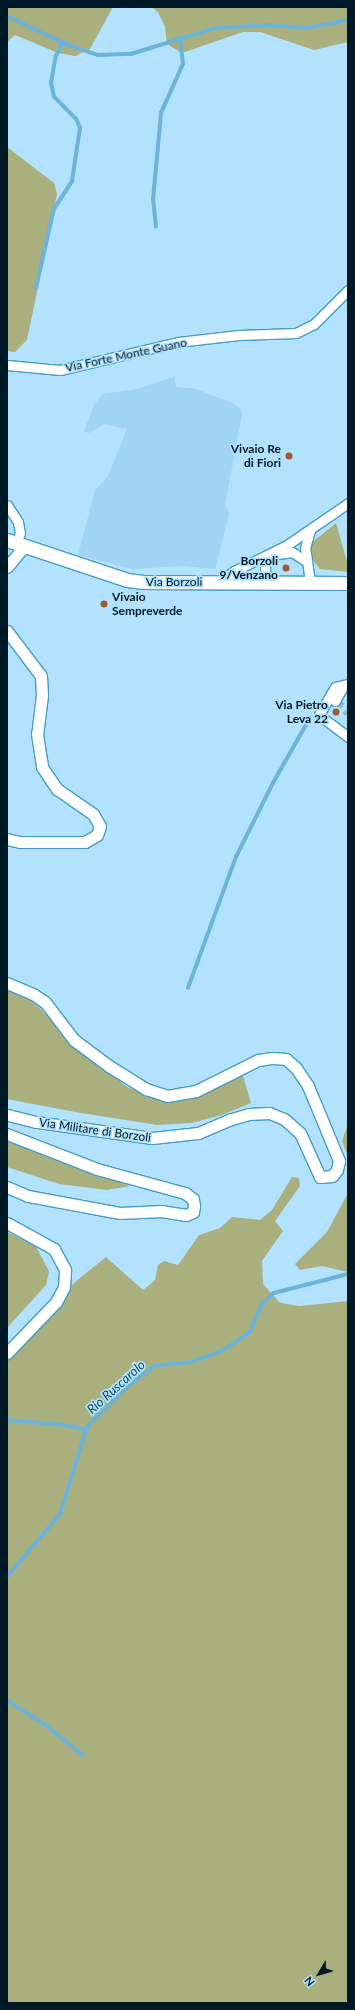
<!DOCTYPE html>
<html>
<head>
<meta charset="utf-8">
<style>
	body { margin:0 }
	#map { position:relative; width:355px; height:2010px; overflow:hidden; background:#b2e2fe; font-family:Lato,sans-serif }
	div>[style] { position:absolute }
	.built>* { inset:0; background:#a0d4f3 }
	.green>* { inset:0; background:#aab07d }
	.stream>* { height:3.5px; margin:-1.75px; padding:0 1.75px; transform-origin:1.75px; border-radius:1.75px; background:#6cb3d9 }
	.minor-tunnel>* { height:9px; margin-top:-4.5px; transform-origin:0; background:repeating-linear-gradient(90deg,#8ebad3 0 9px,transparent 0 13.5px) }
	.roads { filter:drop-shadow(1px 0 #459cc8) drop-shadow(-1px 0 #459cc8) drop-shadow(0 1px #459cc8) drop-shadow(0 -1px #459cc8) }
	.minor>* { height:9px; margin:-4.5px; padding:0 4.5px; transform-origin:4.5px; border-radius:4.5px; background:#fff }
	.tertiary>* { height:11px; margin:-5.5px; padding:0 5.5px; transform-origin:5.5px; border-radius:5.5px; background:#fff }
	.secondary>* { height:13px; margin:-6.5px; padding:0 6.5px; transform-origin:6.5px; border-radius:6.5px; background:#fff }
	.dots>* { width:11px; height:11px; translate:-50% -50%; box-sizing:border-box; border:2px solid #b2e2fe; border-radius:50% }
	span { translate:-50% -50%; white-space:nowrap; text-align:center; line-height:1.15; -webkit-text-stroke:3.5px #b2e2fe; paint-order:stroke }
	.street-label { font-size:12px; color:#001927 }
	.poi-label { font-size:12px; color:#001927; font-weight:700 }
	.right { translate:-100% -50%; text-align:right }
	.left { translate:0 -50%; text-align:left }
	.water-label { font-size:13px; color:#0d4862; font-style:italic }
	.frame { position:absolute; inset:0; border:8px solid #001927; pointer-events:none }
	.north { position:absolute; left:299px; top:1954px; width:40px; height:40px; -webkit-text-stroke:3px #b2e2fe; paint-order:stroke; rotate:232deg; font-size:11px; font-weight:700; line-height:16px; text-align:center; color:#001927 }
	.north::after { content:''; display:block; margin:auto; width:14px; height:18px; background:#001927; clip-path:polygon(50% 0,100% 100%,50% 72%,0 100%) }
</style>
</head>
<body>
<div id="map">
	<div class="built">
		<i style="clip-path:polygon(174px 377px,176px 387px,196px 389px,232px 403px,241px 409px,242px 415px,225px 505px,229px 514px,215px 569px,184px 566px,133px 569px,78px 555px,95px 490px,108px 476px,127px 429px,104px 424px,89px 433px,84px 431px,94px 405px,102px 394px,137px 389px)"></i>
	</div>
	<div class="green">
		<i style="clip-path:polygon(7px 7px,113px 7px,90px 49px,75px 56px,58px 53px,15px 35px,7px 42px)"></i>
		<i style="clip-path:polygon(151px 7px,348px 7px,348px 42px,314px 50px,260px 32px,243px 32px,182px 53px,167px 44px,165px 27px,158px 12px)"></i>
		<i style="clip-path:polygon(7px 147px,54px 183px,57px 194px,27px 340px,15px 352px,7px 351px)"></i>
		<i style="clip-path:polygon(336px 523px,348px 565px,348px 572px,320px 569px,311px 558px,309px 545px)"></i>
		<i style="clip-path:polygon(7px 990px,24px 996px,39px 1007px,74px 1045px,127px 1087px,165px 1102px,198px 1097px,243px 1076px,251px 1103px,222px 1115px,191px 1123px,157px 1125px,75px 1112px,7px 1099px)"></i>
		<i style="clip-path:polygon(348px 1124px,348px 1157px,342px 1141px)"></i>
		<i style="clip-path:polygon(7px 1139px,130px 1186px,107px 1190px,59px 1184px,7px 1167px)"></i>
		<i style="clip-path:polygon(292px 1177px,299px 1178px,300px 1186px,275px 1221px,283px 1231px,262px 1261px,263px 1284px,279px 1302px,286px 1304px,299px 1306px,348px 1301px,348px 2003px,7px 2003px,7px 1357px,75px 1282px,106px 1257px,143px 1290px,155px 1280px,158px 1265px,164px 1261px,178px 1265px,199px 1235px,220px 1228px,232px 1217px,260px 1220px,272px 1210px)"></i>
		<i style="clip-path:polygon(348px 1193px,348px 1272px,322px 1266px,300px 1270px,295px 1264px,327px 1232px)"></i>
		<i style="clip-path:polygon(7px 1232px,35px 1245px,49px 1271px,46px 1285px,7px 1328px)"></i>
	</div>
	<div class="stream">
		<i style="left:7px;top:16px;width:65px;rotate:25.4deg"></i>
		<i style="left:66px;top:44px;width:34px;rotate:19deg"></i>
		<i style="left:98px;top:55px;width:33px;rotate:-2deg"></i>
		<i style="left:131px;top:54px;width:88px;rotate:-17.2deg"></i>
		<i style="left:215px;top:28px;width:56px;rotate:-3.1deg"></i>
		<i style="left:271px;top:25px;width:36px;rotate:5deg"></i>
		<i style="left:307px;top:28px;width:42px;rotate:-11deg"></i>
		<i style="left:156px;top:227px;width:27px;rotate:-96deg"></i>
		<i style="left:153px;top:200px;width:87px;rotate:-84.7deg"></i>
		<i style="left:161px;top:113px;width:54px;rotate:-65.8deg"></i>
		<i style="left:183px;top:64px;width:26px;rotate:-97deg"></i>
		<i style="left:36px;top:288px;width:81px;rotate:-77.2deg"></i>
		<i style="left:54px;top:209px;width:33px;rotate:-57deg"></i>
		<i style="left:72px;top:181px;width:54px;rotate:-81.4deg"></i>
		<i style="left:80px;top:128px;width:10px;rotate:-114deg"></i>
		<i style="left:76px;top:119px;width:31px;rotate:-135deg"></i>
		<i style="left:54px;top:97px;width:14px;rotate:-102deg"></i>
		<i style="left:51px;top:83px;width:27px;rotate:-80deg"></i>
		<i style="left:56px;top:56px;width:16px;rotate:-63deg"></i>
		<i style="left:188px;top:988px;width:140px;rotate:-69.9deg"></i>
		<i style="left:236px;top:857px;width:83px;rotate:-63.4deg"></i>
		<i style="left:273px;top:783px;width:67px;rotate:-60.4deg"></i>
		<i style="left:7px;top:1420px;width:59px;rotate:4.8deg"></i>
		<i style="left:66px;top:1425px;width:21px;rotate:14deg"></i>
		<i style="left:7px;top:1577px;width:82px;rotate:-49.9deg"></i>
		<i style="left:60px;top:1514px;width:91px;rotate:-72.8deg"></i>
		<i style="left:87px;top:1427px;width:59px;rotate:-45deg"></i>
		<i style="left:129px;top:1385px;width:31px;rotate:-37deg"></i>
		<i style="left:154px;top:1366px;width:37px;rotate:-6deg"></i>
		<i style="left:191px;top:1362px;width:33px;rotate:-20deg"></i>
		<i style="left:222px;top:1351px;width:34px;rotate:-34deg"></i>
		<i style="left:250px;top:1332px;width:30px;rotate:-67deg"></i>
		<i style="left:262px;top:1304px;width:16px;rotate:-43deg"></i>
		<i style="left:274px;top:1293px;width:76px;rotate:-14.4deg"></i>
		<i style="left:7px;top:1700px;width:48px;rotate:33deg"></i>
		<i style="left:47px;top:1726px;width:46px;rotate:38.9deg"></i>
	</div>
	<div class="minor-tunnel">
		<i style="left:335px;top:701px;width:17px;rotate:40deg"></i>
	</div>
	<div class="roads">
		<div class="minor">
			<i style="left:7px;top:365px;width:53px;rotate:5.4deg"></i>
			<i style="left:60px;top:370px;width:121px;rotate:-13.3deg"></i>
			<i style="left:178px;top:342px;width:61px;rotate:-6.5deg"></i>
			<i style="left:239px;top:335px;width:57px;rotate:-2deg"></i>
			<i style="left:296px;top:333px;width:20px;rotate:-27deg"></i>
			<i style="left:314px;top:324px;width:48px;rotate:-45deg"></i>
			<i style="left:7px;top:505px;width:20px;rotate:57deg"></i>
			<i style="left:18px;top:522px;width:11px;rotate:80deg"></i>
			<i style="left:20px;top:533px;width:12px;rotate:110deg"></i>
			<i style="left:219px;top:582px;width:19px;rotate:-36deg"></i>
			<i style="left:234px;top:571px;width:59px;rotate:-26.1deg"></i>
			<i style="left:287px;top:545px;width:74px;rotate:-34.5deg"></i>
			<i style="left:266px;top:582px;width:16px;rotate:-94deg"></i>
			<i style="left:265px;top:566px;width:12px;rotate:-70deg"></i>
			<i style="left:269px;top:555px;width:23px;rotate:-7deg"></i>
			<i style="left:292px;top:552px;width:17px;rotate:33deg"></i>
			<i style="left:310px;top:582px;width:34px;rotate:-98deg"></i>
			<i style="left:305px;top:548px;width:18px;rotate:-74deg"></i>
			<i style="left:348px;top:684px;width:13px;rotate:167deg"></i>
			<i style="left:335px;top:687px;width:32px;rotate:120deg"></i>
			<i style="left:319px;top:715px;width:36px;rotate:37deg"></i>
			<i style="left:335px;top:701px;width:18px;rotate:-61deg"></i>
		</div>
		<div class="tertiary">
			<i style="left:7px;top:567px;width:26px;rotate:-50deg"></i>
			<i style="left:7px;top:631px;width:56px;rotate:52.9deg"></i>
			<i style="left:41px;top:676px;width:19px;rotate:87deg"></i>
			<i style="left:42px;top:695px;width:39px;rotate:97deg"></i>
			<i style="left:37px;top:734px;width:33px;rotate:81deg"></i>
			<i style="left:42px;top:767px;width:27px;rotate:56deg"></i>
			<i style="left:57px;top:789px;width:44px;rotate:34.8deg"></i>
			<i style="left:93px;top:814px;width:14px;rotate:60deg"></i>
			<i style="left:100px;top:826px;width:9px;rotate:108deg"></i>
			<i style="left:97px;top:835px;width:14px;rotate:150deg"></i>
			<i style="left:85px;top:842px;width:65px;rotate:180deg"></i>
			<i style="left:20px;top:842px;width:13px;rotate:-167deg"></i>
			<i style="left:7px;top:983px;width:28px;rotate:23deg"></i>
			<i style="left:33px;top:994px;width:14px;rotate:34deg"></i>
			<i style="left:45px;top:1002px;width:48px;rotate:52.7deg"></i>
			<i style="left:74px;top:1040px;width:44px;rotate:36.6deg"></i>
			<i style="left:109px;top:1066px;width:44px;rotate:31.9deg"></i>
			<i style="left:146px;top:1089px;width:22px;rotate:18deg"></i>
			<i style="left:167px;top:1096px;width:29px;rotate:-10deg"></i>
			<i style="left:196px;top:1091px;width:69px;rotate:-26.6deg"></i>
			<i style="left:258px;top:1060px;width:15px;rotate:-8deg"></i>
			<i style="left:273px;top:1058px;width:13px;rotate:4deg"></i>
			<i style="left:286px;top:1059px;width:13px;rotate:42deg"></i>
			<i style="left:296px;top:1068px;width:22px;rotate:56deg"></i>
			<i style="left:308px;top:1086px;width:81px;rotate:67.5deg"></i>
			<i style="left:339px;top:1161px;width:9px;rotate:103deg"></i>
			<i style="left:337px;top:1170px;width:8px;rotate:130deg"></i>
			<i style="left:332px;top:1176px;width:12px;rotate:175deg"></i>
			<i style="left:320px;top:1177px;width:48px;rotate:-114.4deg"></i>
			<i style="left:300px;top:1133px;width:21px;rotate:-139deg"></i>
			<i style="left:284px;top:1119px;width:16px;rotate:-158deg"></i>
			<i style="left:269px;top:1113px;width:20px;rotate:177deg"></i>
			<i style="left:249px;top:1114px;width:19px;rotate:164deg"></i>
			<i style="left:231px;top:1119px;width:36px;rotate:157deg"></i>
			<i style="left:198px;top:1133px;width:46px;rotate:173.8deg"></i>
			<i style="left:152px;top:1138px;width:117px;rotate:-172.1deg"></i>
			<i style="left:36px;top:1122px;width:30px;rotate:-166deg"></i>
			<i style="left:7px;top:1134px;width:97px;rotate:21.3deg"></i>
			<i style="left:97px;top:1169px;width:91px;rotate:15.3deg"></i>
			<i style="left:185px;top:1193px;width:10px;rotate:37deg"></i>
			<i style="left:193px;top:1199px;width:7px;rotate:82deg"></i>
			<i style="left:194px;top:1206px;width:6px;rotate:99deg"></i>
			<i style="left:193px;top:1212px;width:8px;rotate:157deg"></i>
			<i style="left:186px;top:1215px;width:24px;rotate:-171deg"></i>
			<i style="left:162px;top:1211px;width:42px;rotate:177.3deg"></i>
			<i style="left:120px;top:1213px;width:94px;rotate:-169.5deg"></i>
			<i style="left:28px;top:1196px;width:23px;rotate:-157deg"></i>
			<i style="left:7px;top:1223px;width:54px;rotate:29deg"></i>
			<i style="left:54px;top:1249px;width:24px;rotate:62deg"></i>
			<i style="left:65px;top:1270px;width:17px;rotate:93deg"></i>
			<i style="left:64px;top:1287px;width:17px;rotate:118deg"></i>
			<i style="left:56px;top:1302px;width:71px;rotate:133.9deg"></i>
		</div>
		<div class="secondary">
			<i style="left:7px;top:540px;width:126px;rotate:18.4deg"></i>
			<i style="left:127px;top:580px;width:16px;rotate:7deg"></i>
			<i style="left:143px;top:582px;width:205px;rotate:0.3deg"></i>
		</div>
	</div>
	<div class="dots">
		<i style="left:289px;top:456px;background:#9f5b2c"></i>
		<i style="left:286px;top:568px;background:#9f5b2c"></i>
		<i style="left:104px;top:604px;background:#9f5b2c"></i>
		<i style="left:336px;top:712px;background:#9f5b2c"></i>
	</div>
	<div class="street-label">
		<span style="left:126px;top:355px;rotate:-12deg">Via Forte Monte Guano</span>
		<span style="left:174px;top:582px">Via Borzoli</span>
		<span style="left:95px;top:1130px;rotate:8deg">Via Militare di Borzoli</span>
	</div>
	<div class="poi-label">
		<span class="right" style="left:281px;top:456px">Vivaio Re<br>di Fiori</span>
		<span class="right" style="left:278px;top:568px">Borzoli<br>9/Venzano</span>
		<span class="left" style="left:112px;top:604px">Vivaio<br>Sempreverde</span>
		<span class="right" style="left:328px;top:712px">Via Pietro<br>Leva 22</span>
	</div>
	<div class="water-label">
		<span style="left:116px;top:1387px;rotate:-42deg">Rio Ruscarolo</span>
	</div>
	<div class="frame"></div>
	<div class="north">N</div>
</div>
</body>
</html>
